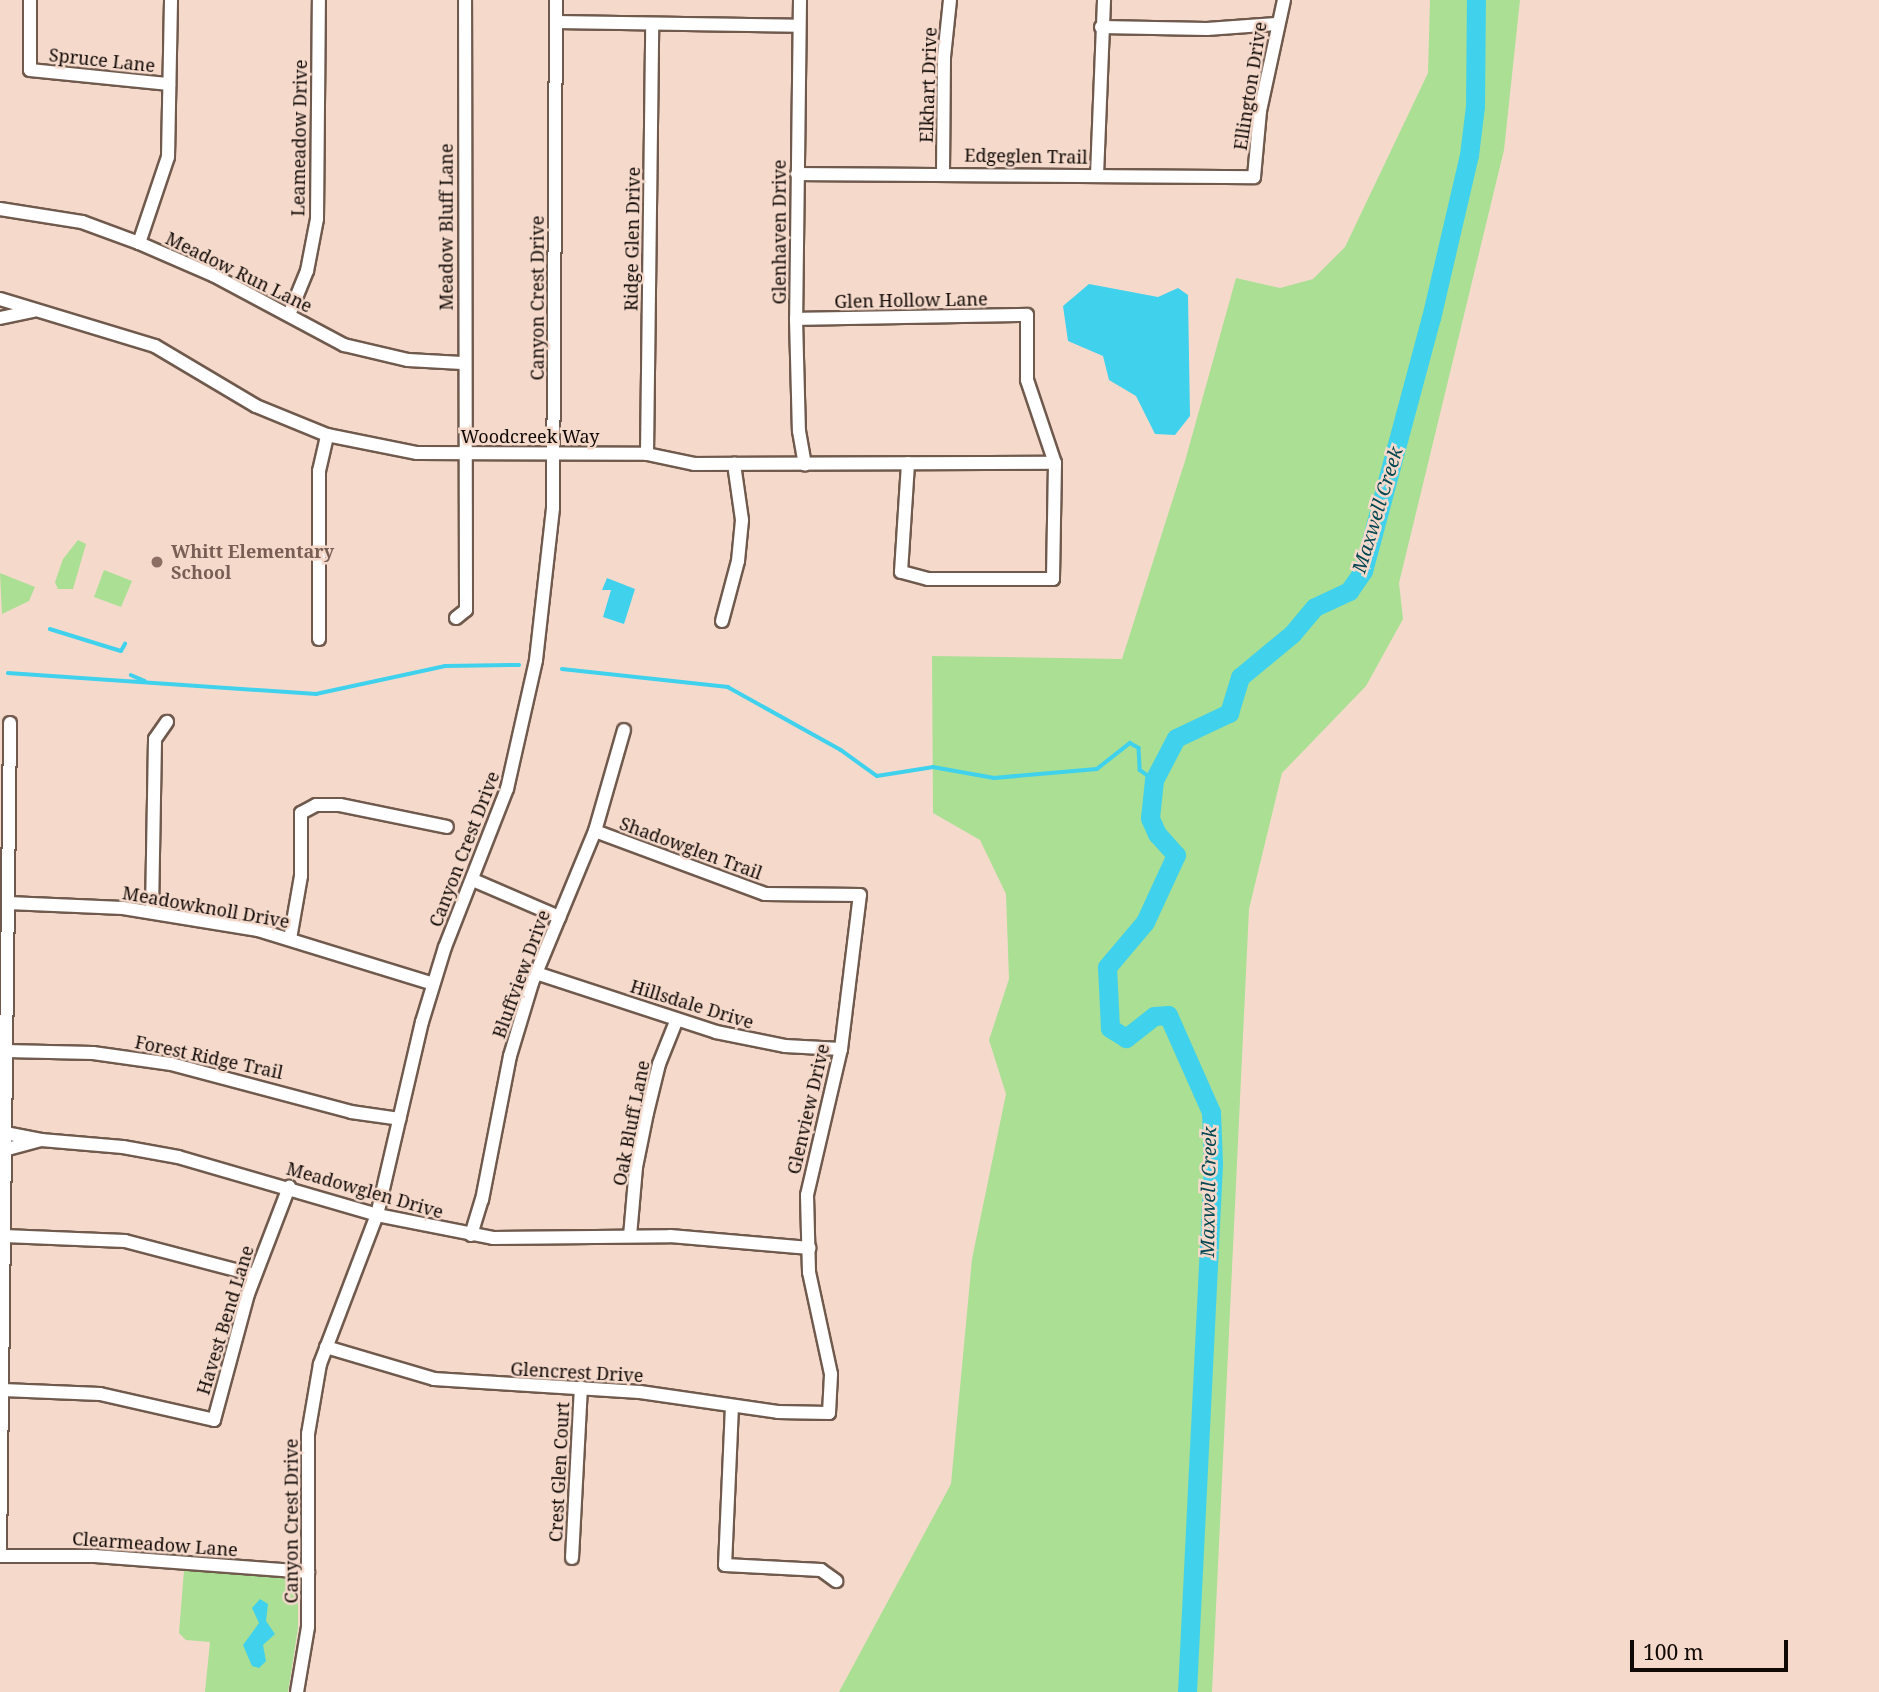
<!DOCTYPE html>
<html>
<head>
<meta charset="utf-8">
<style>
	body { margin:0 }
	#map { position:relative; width:1879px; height:1692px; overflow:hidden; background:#f5dacc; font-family:"Noto Serif",serif }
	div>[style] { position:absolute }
	.green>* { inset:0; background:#aadf94 }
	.water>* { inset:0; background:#40d1ec }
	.stream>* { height:3.5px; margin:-1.75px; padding:0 1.75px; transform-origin:1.75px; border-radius:1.75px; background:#40d1ec }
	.river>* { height:19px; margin:-9.5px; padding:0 9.5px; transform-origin:9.5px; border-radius:9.5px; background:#40d1ec }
	.roads { filter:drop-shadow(2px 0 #705a4d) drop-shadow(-2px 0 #705a4d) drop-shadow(0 2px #705a4d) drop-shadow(0 -2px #705a4d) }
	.minor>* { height:12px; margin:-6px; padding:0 6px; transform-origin:6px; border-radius:6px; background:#fff }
	.dots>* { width:19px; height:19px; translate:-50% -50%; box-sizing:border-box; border:4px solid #f5dacc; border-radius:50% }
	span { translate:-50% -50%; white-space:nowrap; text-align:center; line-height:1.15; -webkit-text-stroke:5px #f5dacc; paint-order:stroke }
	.street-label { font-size:18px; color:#110905 }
	.education-label { font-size:18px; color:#785e54; font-weight:700 }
	.left { translate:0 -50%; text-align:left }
	.water-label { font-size:19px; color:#044651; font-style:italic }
	.scale { position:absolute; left:1630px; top:1640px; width:158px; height:32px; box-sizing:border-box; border:4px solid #110905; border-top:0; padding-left:9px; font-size:21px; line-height:24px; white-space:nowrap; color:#110905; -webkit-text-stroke:5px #f5dacc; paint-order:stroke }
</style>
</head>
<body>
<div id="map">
	<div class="green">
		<i style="clip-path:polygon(1430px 0,1520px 0,1504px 150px,1399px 583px,1403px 619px,1366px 686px,1282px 773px,1249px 909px,1212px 1692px,839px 1692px,951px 1484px,972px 1259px,1006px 1094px,989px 1040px,1009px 979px,1006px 894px,980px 840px,933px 813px,932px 656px,1122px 659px,1185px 461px,1236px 278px,1280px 288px,1313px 279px,1345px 247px,1428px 73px)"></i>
		<i style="clip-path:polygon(78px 540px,86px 544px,73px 589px,58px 589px,55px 582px,63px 559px)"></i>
		<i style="clip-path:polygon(104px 570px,132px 581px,121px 607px,94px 597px)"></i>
		<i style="clip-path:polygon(0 573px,35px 587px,29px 601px,2px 614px)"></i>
		<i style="clip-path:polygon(184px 1570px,293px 1578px,298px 1583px,298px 1628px,288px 1692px,205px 1692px,210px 1642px,186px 1640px,179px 1633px)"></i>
	</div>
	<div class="water">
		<i style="clip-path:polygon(1089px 284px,1158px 297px,1178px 288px,1188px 295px,1190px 416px,1175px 435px,1155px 434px,1136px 396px,1109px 380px,1103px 356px,1068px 341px,1063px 306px)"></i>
		<i style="clip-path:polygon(607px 578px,635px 589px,624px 624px,603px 617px,611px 590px,602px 590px)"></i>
		<i style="clip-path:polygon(260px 1599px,268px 1604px,266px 1621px,275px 1634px,263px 1645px,266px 1661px,259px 1668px,252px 1666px,243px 1645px,259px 1623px,252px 1608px)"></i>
	</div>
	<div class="stream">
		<i style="left:50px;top:629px;width:74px;rotate:17.2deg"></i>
		<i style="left:121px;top:651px;width:8px;rotate:-60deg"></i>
		<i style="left:562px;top:669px;width:167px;rotate:6.2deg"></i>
		<i style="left:728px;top:687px;width:129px;rotate:29.1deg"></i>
		<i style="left:841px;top:750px;width:44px;rotate:35.8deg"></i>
		<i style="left:877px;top:776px;width:57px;rotate:-9.1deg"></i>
		<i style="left:933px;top:767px;width:62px;rotate:10.2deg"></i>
		<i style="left:994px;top:778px;width:103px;rotate:-5deg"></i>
		<i style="left:1097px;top:769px;width:42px;rotate:-38.2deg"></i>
		<i style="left:1130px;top:743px;width:10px;rotate:29deg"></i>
		<i style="left:1139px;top:748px;width:22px;rotate:87deg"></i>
		<i style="left:1140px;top:770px;width:17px;rotate:36deg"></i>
		<i style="left:8px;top:673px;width:309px;rotate:3.9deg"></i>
		<i style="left:316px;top:694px;width:132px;rotate:-12.2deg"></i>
		<i style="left:445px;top:666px;width:74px;rotate:-0.8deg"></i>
		<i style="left:131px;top:675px;width:15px;rotate:23deg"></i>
	</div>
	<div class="river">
		<i style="left:1187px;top:1692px;width:529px;rotate:-87.18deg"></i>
		<i style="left:1213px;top:1164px;width:52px;rotate:-92.2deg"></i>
		<i style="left:1211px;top:1112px;width:106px;rotate:-113.9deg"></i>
		<i style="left:1168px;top:1015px;width:14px;rotate:176deg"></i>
		<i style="left:1154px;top:1016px;width:36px;rotate:142deg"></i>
		<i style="left:1126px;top:1038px;width:19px;rotate:-148deg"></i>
		<i style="left:1110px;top:1028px;width:61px;rotate:-92.8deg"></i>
		<i style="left:1107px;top:967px;width:59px;rotate:-49.8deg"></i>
		<i style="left:1145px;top:922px;width:74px;rotate:-65.2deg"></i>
		<i style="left:1176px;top:855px;width:28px;rotate:-132deg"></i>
		<i style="left:1157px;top:834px;width:17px;rotate:-114deg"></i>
		<i style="left:1150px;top:818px;width:38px;rotate:-84deg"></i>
		<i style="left:1154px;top:780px;width:47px;rotate:-62.4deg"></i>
		<i style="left:1176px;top:738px;width:59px;rotate:-25.3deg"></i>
		<i style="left:1229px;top:713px;width:38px;rotate:-73deg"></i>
		<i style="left:1240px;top:677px;width:67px;rotate:-39.6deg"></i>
		<i style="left:1292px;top:634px;width:35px;rotate:-50deg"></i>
		<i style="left:1315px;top:607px;width:38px;rotate:-25deg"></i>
		<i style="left:1349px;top:591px;width:24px;rotate:-55deg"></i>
		<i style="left:1363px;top:571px;width:262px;rotate:-75deg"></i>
		<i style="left:1431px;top:318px;width:167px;rotate:-76.9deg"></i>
		<i style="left:1469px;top:155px;width:49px;rotate:-83deg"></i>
		<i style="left:1475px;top:106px;width:106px;rotate:-89.5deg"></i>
	</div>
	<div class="roads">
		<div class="minor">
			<i style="left:30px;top:0;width:70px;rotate:90deg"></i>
			<i style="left:30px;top:70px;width:140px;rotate:5.8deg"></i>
			<i style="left:800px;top:0;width:319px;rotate:90.7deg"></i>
			<i style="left:796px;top:319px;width:112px;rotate:88.5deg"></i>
			<i style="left:799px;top:431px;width:34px;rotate:80deg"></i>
			<i style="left:556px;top:22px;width:242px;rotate:0.9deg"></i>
			<i style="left:1101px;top:27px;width:106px;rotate:1.1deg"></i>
			<i style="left:1207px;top:29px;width:69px;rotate:-4.1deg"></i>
			<i style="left:943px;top:172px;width:115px;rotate:-89.5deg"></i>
			<i style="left:944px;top:57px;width:57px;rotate:-84deg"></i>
			<i style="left:797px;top:174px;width:457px;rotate:0.4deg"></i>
			<i style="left:1254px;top:177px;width:66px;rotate:-84.8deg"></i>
			<i style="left:1260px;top:111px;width:114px;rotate:-77.8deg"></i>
			<i style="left:1097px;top:175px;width:175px;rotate:-87.7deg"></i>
			<i style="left:0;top:209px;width:83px;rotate:9deg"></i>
			<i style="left:82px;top:222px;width:61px;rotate:20.2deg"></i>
			<i style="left:139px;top:243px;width:81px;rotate:23.4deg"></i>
			<i style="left:213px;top:275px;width:149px;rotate:28.1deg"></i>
			<i style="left:344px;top:345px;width:66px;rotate:13.2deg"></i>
			<i style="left:408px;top:360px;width:54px;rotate:3.2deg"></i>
			<i style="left:139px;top:243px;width:91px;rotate:-71.4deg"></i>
			<i style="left:168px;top:157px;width:157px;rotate:-88.9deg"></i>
			<i style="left:0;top:299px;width:162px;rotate:16.9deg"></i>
			<i style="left:155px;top:346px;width:117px;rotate:30.7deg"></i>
			<i style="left:256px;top:406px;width:77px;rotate:22.2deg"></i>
			<i style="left:327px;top:435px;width:92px;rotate:11.3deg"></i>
			<i style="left:417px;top:453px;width:230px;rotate:0.2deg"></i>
			<i style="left:647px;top:454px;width:48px;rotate:12deg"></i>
			<i style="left:694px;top:464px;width:361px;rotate:-0.2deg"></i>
			<i style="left:289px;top:315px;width:48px;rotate:-67.8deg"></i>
			<i style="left:307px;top:271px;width:53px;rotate:-79.1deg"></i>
			<i style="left:317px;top:219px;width:219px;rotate:-89.5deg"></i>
			<i style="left:0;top:318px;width:34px;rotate:-12deg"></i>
			<i style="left:796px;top:319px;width:231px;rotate:-1deg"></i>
			<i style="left:1027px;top:315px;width:65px;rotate:90deg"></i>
			<i style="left:1027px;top:380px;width:88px;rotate:71.4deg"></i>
			<i style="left:1055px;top:463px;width:116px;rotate:91deg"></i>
			<i style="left:1053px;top:579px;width:125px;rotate:180deg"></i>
			<i style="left:928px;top:579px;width:28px;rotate:-165deg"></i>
			<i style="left:901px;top:572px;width:109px;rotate:-86.3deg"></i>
			<i style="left:647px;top:454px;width:430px;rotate:-89.3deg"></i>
			<i style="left:456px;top:618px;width:13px;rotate:-39deg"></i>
			<i style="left:466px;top:610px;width:610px;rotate:-90.09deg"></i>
			<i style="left:722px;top:621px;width:62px;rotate:-75.1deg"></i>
			<i style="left:738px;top:561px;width:41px;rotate:-84.4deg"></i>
			<i style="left:742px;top:520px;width:57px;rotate:-98.1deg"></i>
			<i style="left:319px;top:639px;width:168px;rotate:-90deg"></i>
			<i style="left:319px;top:471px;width:37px;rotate:-77deg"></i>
			<i style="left:473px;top:880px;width:94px;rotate:23.3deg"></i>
			<i style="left:8px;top:903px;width:115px;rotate:2.5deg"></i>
			<i style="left:123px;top:908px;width:137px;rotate:9.3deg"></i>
			<i style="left:258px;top:930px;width:183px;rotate:17.1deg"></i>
			<i style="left:152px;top:912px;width:173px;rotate:-89deg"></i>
			<i style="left:155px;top:739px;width:21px;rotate:-55deg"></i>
			<i style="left:290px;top:939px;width:64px;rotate:-80.1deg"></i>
			<i style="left:301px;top:876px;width:63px;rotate:-90deg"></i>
			<i style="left:301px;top:813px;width:17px;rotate:-28deg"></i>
			<i style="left:316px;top:805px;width:24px"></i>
			<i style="left:340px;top:805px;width:109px;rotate:11.6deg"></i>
			<i style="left:536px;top:973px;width:189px;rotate:18.1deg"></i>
			<i style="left:716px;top:1032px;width:70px;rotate:11.5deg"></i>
			<i style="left:785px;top:1046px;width:56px;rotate:3.1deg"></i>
			<i style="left:6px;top:1051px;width:87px;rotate:1.3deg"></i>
			<i style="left:93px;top:1053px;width:79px;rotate:8deg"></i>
			<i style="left:171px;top:1064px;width:186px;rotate:14.9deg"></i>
			<i style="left:351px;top:1112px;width:49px;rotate:8.1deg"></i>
			<i style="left:0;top:1132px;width:42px;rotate:11deg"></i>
			<i style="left:41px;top:1140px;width:42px;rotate:165deg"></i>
			<i style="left:41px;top:1140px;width:82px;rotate:4.9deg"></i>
			<i style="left:123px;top:1147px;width:56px;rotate:10.3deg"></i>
			<i style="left:178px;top:1157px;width:207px;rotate:16.2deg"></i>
			<i style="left:377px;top:1215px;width:118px;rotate:11.2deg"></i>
			<i style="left:493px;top:1238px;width:177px;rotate:-0.6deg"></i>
			<i style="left:670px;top:1236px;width:140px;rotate:4.9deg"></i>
			<i style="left:471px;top:1235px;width:37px;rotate:-73deg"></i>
			<i style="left:482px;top:1200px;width:147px;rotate:-79deg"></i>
			<i style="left:510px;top:1056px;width:76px;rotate:-73.2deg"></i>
			<i style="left:532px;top:983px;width:165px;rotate:-67.5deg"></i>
			<i style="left:595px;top:831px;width:105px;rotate:-74deg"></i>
			<i style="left:4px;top:1236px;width:121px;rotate:2.4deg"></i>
			<i style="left:125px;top:1241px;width:134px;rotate:14.7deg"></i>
			<i style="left:630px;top:1236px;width:69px;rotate:-85deg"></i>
			<i style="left:636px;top:1167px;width:55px;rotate:-78.5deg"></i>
			<i style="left:647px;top:1113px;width:50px;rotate:-76.2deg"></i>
			<i style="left:659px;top:1064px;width:48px;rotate:-68.2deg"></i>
			<i style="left:326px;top:1347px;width:113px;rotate:16.5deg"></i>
			<i style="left:434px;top:1379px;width:206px;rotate:3.6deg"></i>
			<i style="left:640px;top:1392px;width:139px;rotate:8.2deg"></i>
			<i style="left:778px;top:1412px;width:51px;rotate:1.1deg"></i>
			<i style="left:829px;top:1413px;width:39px;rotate:-87deg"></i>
			<i style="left:831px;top:1374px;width:104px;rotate:-102.2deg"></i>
			<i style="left:809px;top:1272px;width:77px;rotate:-91.5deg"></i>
			<i style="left:807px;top:1195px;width:150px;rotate:-76.9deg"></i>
			<i style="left:841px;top:1049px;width:155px;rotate:-83deg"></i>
			<i style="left:860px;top:895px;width:95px;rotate:-179.4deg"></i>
			<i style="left:765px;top:894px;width:181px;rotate:-159.7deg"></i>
			<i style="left:3px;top:1390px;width:97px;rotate:2.4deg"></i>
			<i style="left:100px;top:1394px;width:117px;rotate:12.8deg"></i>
			<i style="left:214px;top:1420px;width:131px;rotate:-74.9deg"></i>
			<i style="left:248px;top:1294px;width:115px;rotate:-69deg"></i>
			<i style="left:732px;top:1406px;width:159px;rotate:92.5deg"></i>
			<i style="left:725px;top:1565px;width:96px;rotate:3deg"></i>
			<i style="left:821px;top:1570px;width:19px;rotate:36deg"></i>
			<i style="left:0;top:1556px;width:833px;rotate:-89.31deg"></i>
			<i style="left:0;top:1556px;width:95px"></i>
			<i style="left:95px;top:1556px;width:214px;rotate:4.3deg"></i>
			<i style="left:572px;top:1558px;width:171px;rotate:-87deg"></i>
			<i style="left:297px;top:1692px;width:66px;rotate:-80.4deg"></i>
			<i style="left:308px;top:1627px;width:193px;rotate:-90deg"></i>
			<i style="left:308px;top:1434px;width:71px;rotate:-80.3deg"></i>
			<i style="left:320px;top:1364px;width:160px;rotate:-69.1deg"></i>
			<i style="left:377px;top:1215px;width:198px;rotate:-76.9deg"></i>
			<i style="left:422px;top:1022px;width:78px;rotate:-73deg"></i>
			<i style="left:445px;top:947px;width:170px;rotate:-68.6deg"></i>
			<i style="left:507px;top:789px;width:132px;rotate:-77.3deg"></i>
			<i style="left:536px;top:660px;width:153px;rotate:-83.6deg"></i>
			<i style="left:553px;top:508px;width:508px;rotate:-89.66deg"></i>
		</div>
	</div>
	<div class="dots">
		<i style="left:157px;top:562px;background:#8d6e63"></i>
	</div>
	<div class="street-label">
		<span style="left:102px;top:60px;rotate:6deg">Spruce Lane</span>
		<span style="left:928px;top:85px;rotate:-88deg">Elkhart Drive</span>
		<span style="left:1250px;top:86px;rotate:-81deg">Ellington Drive</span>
		<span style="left:299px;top:138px;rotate:-89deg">Leameadow Drive</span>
		<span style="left:1026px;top:156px;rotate:1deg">Edgeglen Trail</span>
		<span style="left:446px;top:227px;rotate:-90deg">Meadow Bluff Lane</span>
		<span style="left:779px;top:232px;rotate:-90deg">Glenhaven Drive</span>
		<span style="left:632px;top:239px;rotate:-89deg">Ridge Glen Drive</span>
		<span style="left:239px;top:272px;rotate:26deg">Meadow Run Lane</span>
		<span style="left:537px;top:298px;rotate:-90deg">Canyon Crest Drive</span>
		<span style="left:911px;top:300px;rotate:-1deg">Glen Hollow Lane</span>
		<span style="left:530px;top:436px">Woodcreek Way</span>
		<span style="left:691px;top:848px;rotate:20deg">Shadowglen Trail</span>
		<span style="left:464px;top:849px;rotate:-69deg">Canyon Crest Drive</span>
		<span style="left:206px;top:907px;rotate:10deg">Meadowknoll Drive</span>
		<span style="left:521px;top:974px;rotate:-70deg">Bluffview Drive</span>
		<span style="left:692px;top:1004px;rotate:17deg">Hillsdale Drive</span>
		<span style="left:209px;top:1057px;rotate:12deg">Forest Ridge Trail</span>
		<span style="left:808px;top:1109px;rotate:-77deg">Glenview Drive</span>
		<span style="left:631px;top:1123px;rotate:-79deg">Oak Bluff Lane</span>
		<span style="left:365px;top:1190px;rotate:16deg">Meadowglen Drive</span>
		<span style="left:225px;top:1320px;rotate:-73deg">Havest Bend Lane</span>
		<span style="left:577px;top:1372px;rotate:3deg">Glencrest Drive</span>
		<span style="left:559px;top:1472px;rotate:-87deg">Crest Glen Court</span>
		<span style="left:291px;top:1521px;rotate:-90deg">Canyon Crest Drive</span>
		<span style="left:155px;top:1544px;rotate:4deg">Clearmeadow Lane</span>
	</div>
	<div class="education-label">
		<span class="left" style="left:171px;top:562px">Whitt Elementary<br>School</span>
	</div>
	<div class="water-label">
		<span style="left:1378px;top:510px;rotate:-73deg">Maxwell Creek</span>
		<span style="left:1209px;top:1192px;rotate:-89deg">Maxwell Creek</span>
	</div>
	<div class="scale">100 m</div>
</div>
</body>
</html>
